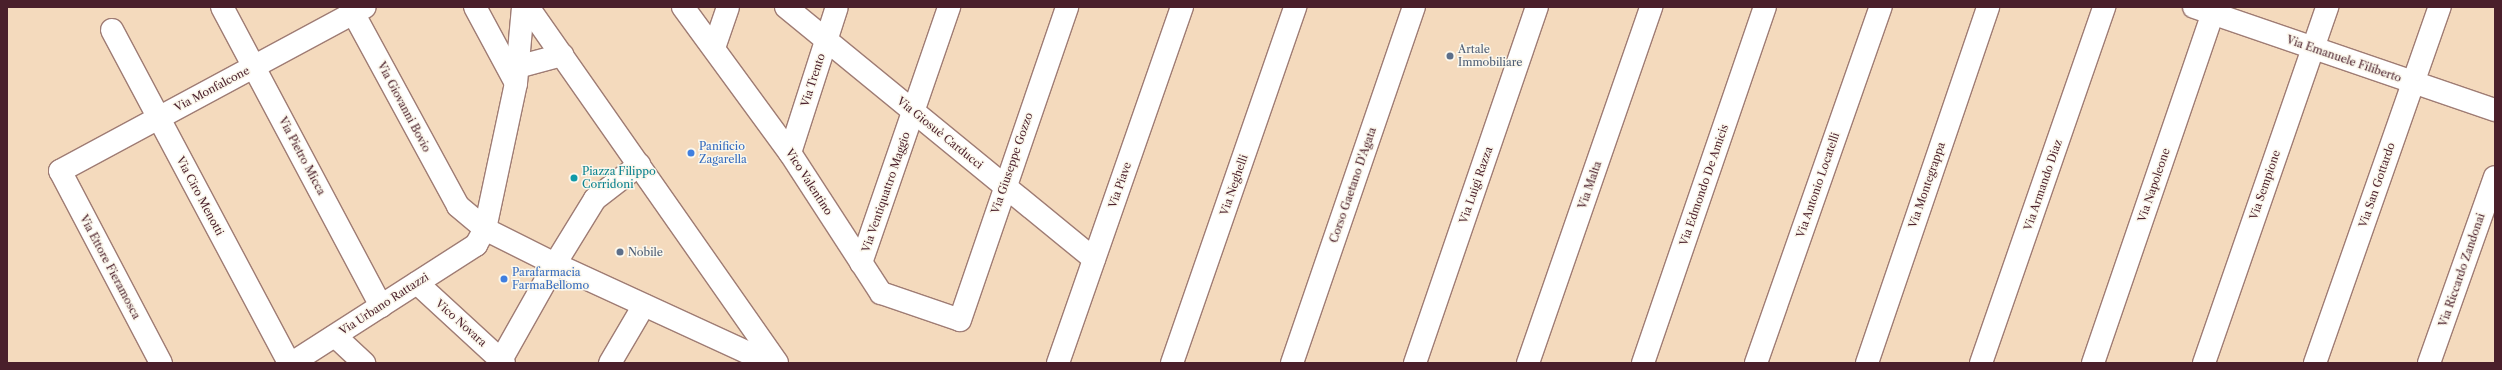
<!DOCTYPE html>
<html>
<head>
<meta charset="utf-8">
<style>
	body { margin:0 }
	#map { position:relative; width:2502px; height:370px; overflow:hidden; background:#f4dabd; font-family:"Libre Caslon Text",serif }
	div>[style] { position:absolute }
	.roads { filter:drop-shadow(1px 0 #9f7c74) drop-shadow(-1px 0 #9f7c74) drop-shadow(0 1px #9f7c74) drop-shadow(0 -1px #9f7c74) }
	.street>* { height:22px; margin:-11px; padding:0 11px; transform-origin:11px; border-radius:11px; background:#fff }
	.secondary>* { height:22px; margin:-11px; padding:0 11px; transform-origin:11px; border-radius:11px; background:#fff }
	.dots>* { width:11px; height:11px; translate:-50% -50%; box-sizing:border-box; border:2px solid #fbf7ec; border-radius:50% }
	span { translate:-50% -50%; white-space:nowrap; text-align:center; line-height:1.15; -webkit-text-stroke:3px #fbf7ec; paint-order:stroke }
	.service-label { font-size:11px; color:#4e5e75 }
	.left { translate:0 -50%; text-align:left }
	.street-label { font-size:11px; color:#4a1f2b }
	.shop-label { font-size:11px; color:#366cbe }
	.culture-label { font-size:11px; color:#0d838f }
	.frame { position:absolute; inset:0; border:8px solid #4a1f2b; pointer-events:none }
</style>
</head>
<body>
<div id="map">
	<div class="roads">
		<div class="street">
			<i style="left:222px;top:7px;width:339px;rotate:62deg"></i>
			<i style="left:350px;top:7px;width:226px;rotate:61.5deg"></i>
			<i style="left:458px;top:206px;width:35px;rotate:40deg"></i>
			<i style="left:485px;top:229px;width:78px;rotate:26.6deg"></i>
			<i style="left:555px;top:264px;width:237px;rotate:24.7deg"></i>
			<i style="left:475px;top:7px;width:86px;rotate:61.7deg"></i>
			<i style="left:528px;top:7px;width:434px;rotate:55deg"></i>
			<i style="left:683px;top:7px;width:181px;rotate:53.8deg"></i>
			<i style="left:790px;top:153px;width:167px;rotate:57deg"></i>
			<i style="left:881px;top:293px;width:83px;rotate:18.9deg"></i>
			<i style="left:960px;top:320px;width:331px;rotate:-71.1deg"></i>
			<i style="left:786px;top:7px;width:398px;rotate:39.3deg"></i>
			<i style="left:2194px;top:7px;width:318px;rotate:18.9deg"></i>
			<i style="left:112px;top:30px;width:377px;rotate:62deg"></i>
			<i style="left:714px;top:48px;width:43px;rotate:-71.1deg"></i>
			<i style="left:517px;top:67px;width:47px;rotate:-14.9deg"></i>
			<i style="left:790px;top:153px;width:153px;rotate:-72.2deg"></i>
			<i style="left:861px;top:263px;width:271px;rotate:-71deg"></i>
			<i style="left:417px;top:283px;width:118px;rotate:42.6deg"></i>
			<i style="left:335px;top:336px;width:40px;rotate:43deg"></i>
			<i style="left:501px;top:360px;width:110px;rotate:-60.6deg"></i>
			<i style="left:555px;top:264px;width:76px;rotate:-58.4deg"></i>
			<i style="left:595px;top:199px;width:56px;rotate:-37.7deg"></i>
			<i style="left:161px;top:363px;width:217px;rotate:-117.7deg"></i>
			<i style="left:60px;top:171px;width:346px;rotate:-28.3deg"></i>
			<i style="left:292px;top:363px;width:219px;rotate:-32.7deg"></i>
			<i style="left:476px;top:245px;width:18px;rotate:-61deg"></i>
			<i style="left:485px;top:229px;width:149px;rotate:-78deg"></i>
			<i style="left:516px;top:83px;width:76px;rotate:-84.7deg"></i>
			<i style="left:610px;top:363px;width:67px;rotate:-59.6deg"></i>
			<i style="left:1058px;top:363px;width:377px;rotate:-70.8deg"></i>
			<i style="left:1172px;top:363px;width:377px;rotate:-70.9deg"></i>
			<i style="left:1415px;top:363px;width:376px;rotate:-71.1deg"></i>
			<i style="left:1528px;top:363px;width:377px;rotate:-70.9deg"></i>
			<i style="left:1643px;top:363px;width:376px;rotate:-71.1deg"></i>
			<i style="left:1756px;top:363px;width:377px;rotate:-70.7deg"></i>
			<i style="left:1867px;top:363px;width:376px;rotate:-71.2deg"></i>
			<i style="left:1981px;top:363px;width:377px;rotate:-70.9deg"></i>
			<i style="left:2093px;top:363px;width:376px;rotate:-71.1deg"></i>
			<i style="left:2204px;top:363px;width:377px;rotate:-70.9deg"></i>
			<i style="left:2315px;top:363px;width:377px;rotate:-70.7deg"></i>
			<i style="left:2429px;top:363px;width:197px;rotate:-70.5deg"></i>
		</div>
		<div class="secondary">
			<i style="left:1292px;top:363px;width:376px;rotate:-71.1deg"></i>
		</div>
	</div>
	<div class="dots">
		<i style="left:1450px;top:56px;background:#5c6f8a"></i>
		<i style="left:691px;top:153px;background:#3f7fe0"></i>
		<i style="left:574px;top:178px;background:#0f9aa8"></i>
		<i style="left:620px;top:252px;background:#5c6f8a"></i>
		<i style="left:504px;top:279px;background:#3f7fe0"></i>
	</div>
	<div class="service-label">
		<span class="left" style="left:1458px;top:56px">Artale<br>Immobiliare</span>
		<span class="left" style="left:628px;top:252px">Nobile</span>
	</div>
	<div class="street-label">
		<span style="left:2344px;top:59px;rotate:19deg">Via Emanuele Filiberto</span>
		<span style="left:813px;top:80px;rotate:-72deg">Via Trento</span>
		<span style="left:212px;top:89px;rotate:-28deg">Via Monfalcone</span>
		<span style="left:404px;top:107px;rotate:62deg">Via Giovanni Bovio</span>
		<span style="left:940px;top:133px;rotate:39deg">Via Giosuè Carducci</span>
		<span style="left:302px;top:156px;rotate:62deg">Via Pietro Micca</span>
		<span style="left:1012px;top:163px;rotate:-71deg">Via Giuseppe Gozzo</span>
		<span style="left:809px;top:182px;rotate:57deg">Vico Valentino</span>
		<span style="left:1120px;top:185px;rotate:-71deg">Via Piave</span>
		<span style="left:1234px;top:185px;rotate:-71deg">Via Neghelli</span>
		<span style="left:1353px;top:185px;rotate:-71deg">Corso Gaetano D'Agata</span>
		<span style="left:1476px;top:185px;rotate:-71deg">Via Luigi Razza</span>
		<span style="left:1590px;top:185px;rotate:-71deg">Via Malta</span>
		<span style="left:1704px;top:185px;rotate:-71deg">Via Edmondo De Amicis</span>
		<span style="left:1818px;top:185px;rotate:-71deg">Via Antonio Locatelli</span>
		<span style="left:1927px;top:185px;rotate:-71deg">Via Montegrappa</span>
		<span style="left:2043px;top:185px;rotate:-71deg">Via Armando Diaz</span>
		<span style="left:2154px;top:185px;rotate:-71deg">Via Napoleone</span>
		<span style="left:2265px;top:185px;rotate:-71deg">Via Sempione</span>
		<span style="left:2377px;top:185px;rotate:-71deg">Via San Gottardo</span>
		<span style="left:886px;top:192px;rotate:-71deg">Via Ventiquattro Maggio</span>
		<span style="left:200px;top:196px;rotate:62deg">Via Ciro Menotti</span>
		<span style="left:110px;top:267px;rotate:62deg">Via Ettore Fieramosca</span>
		<span style="left:2462px;top:270px;rotate:-71deg">Via Riccardo Zandonai</span>
		<span style="left:384px;top:304px;rotate:-33deg">Via Urbano Rattazzi</span>
		<span style="left:461px;top:323px;rotate:42deg">Vico Novara</span>
	</div>
	<div class="shop-label">
		<span class="left" style="left:699px;top:153px">Panificio<br>Zagarella</span>
		<span class="left" style="left:512px;top:279px">Parafarmacia<br>FarmaBellomo</span>
	</div>
	<div class="culture-label">
		<span class="left" style="left:582px;top:178px">Piazza Filippo<br>Corridoni</span>
	</div>
	<div class="frame"></div>
</div>
</body>
</html>
